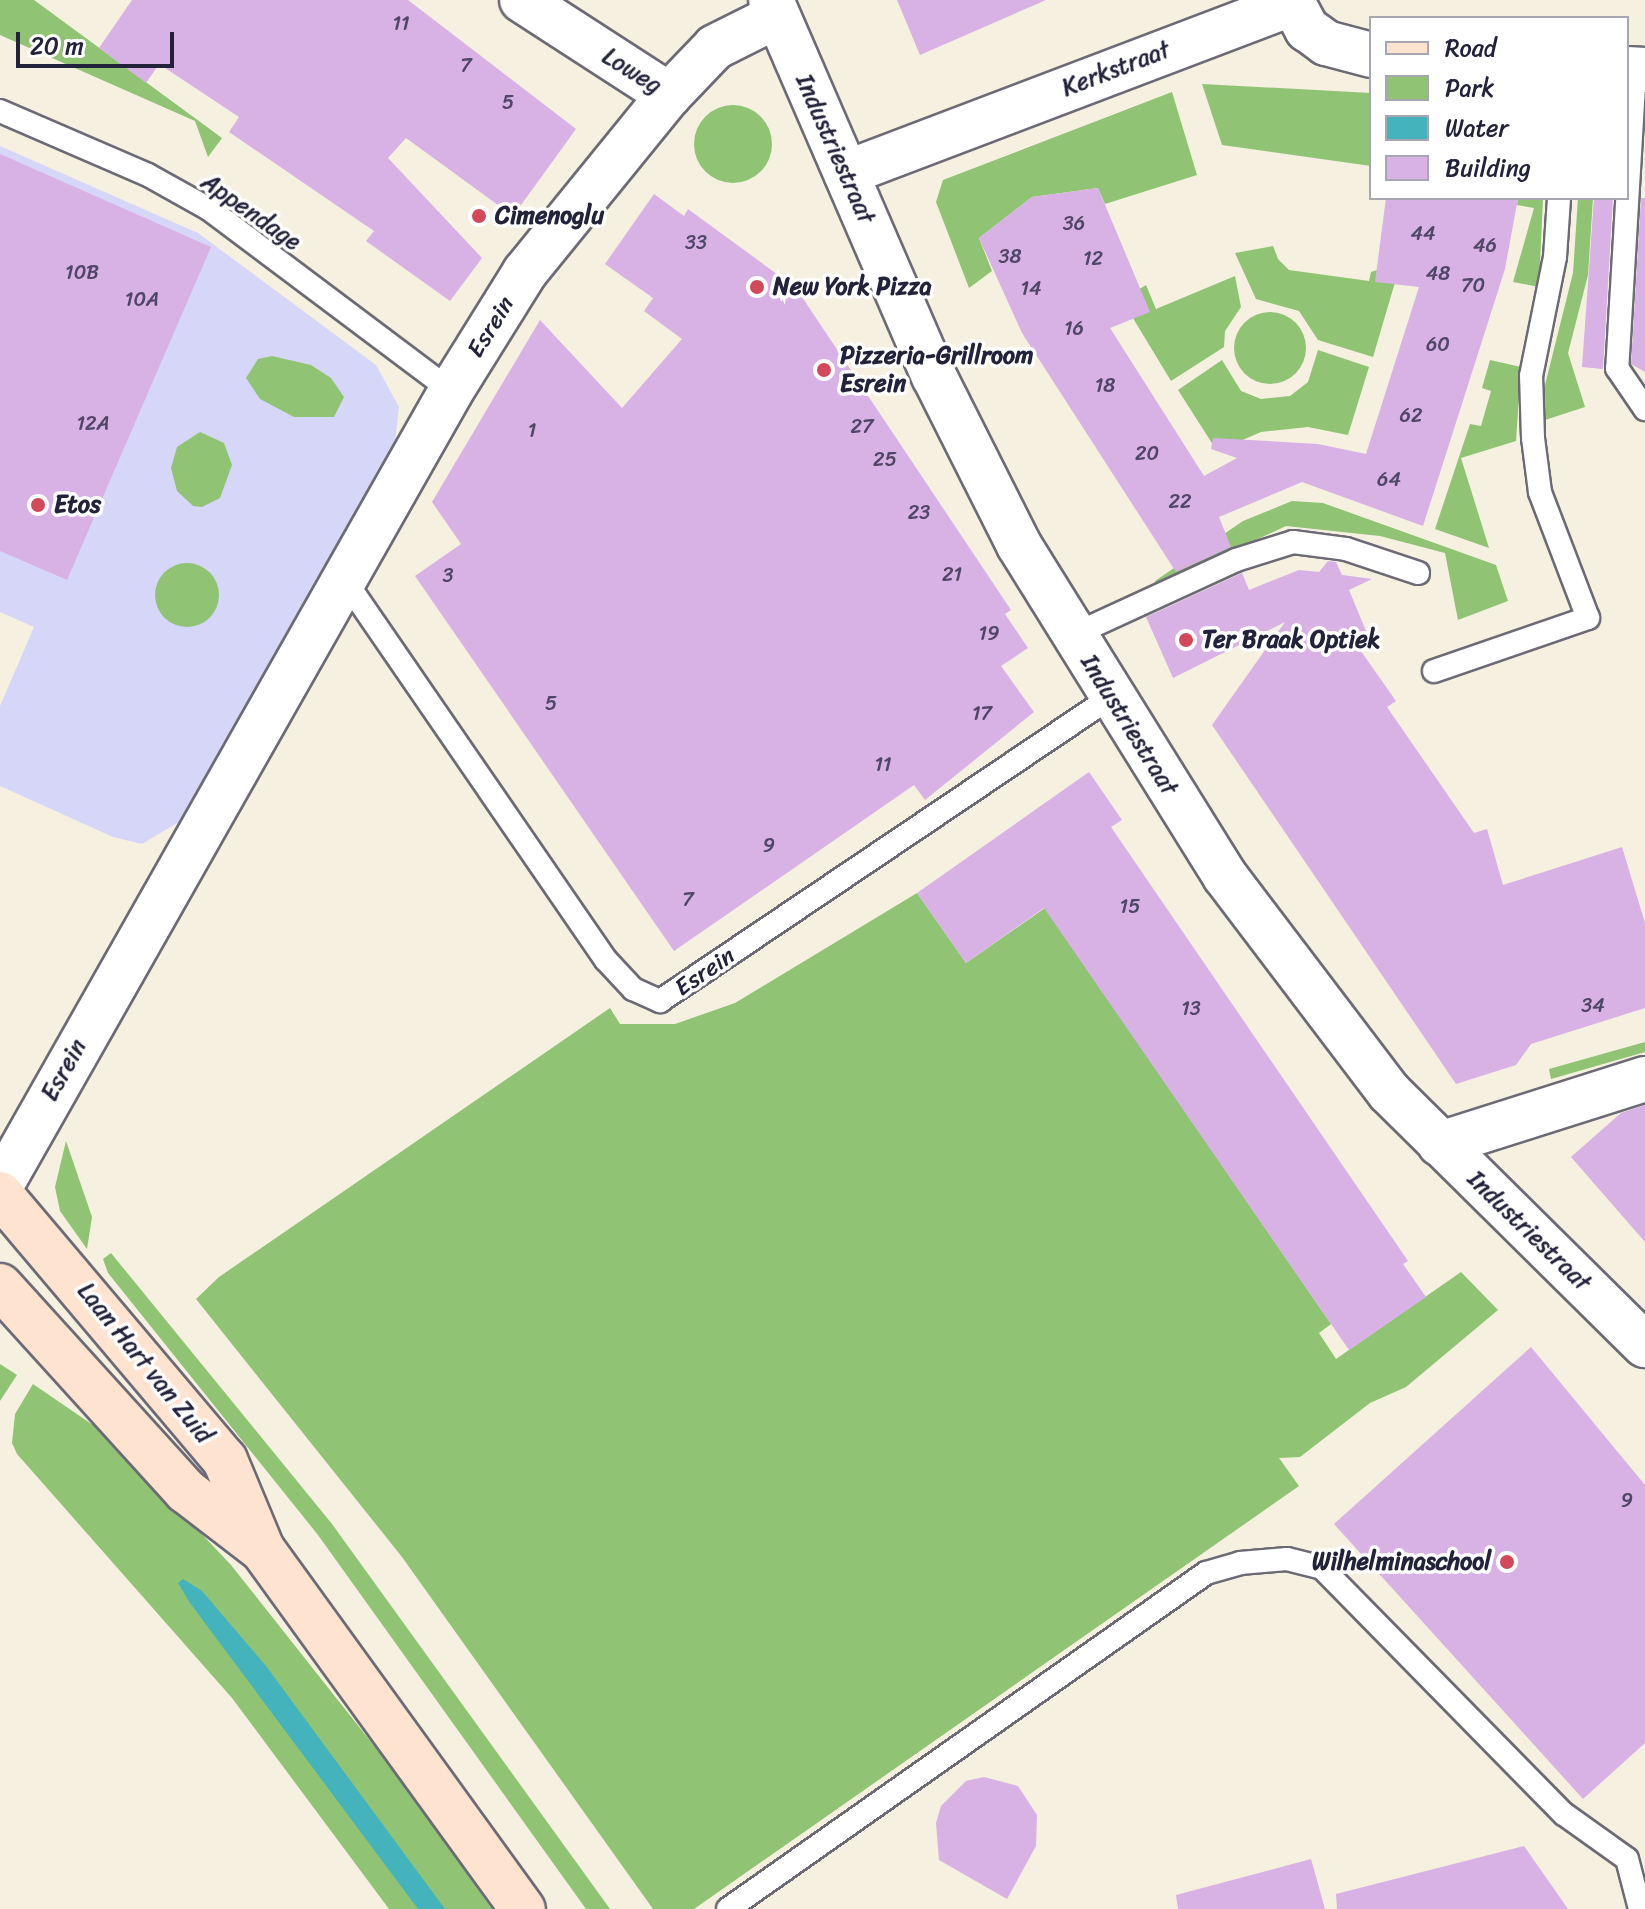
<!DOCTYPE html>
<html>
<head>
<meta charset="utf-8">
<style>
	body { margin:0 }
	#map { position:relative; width:1645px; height:1909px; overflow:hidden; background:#f5f0e0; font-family:Sriracha,sans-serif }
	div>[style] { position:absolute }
	.built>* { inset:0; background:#d6d7f8 }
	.green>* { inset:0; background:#90c374 }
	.round { border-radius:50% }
	.water>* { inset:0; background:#44b3bc }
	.building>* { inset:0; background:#d8b1e5 }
	.roads { filter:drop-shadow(2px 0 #6c6a75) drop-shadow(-2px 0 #6c6a75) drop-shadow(0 2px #6c6a75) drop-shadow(0 -2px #6c6a75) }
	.service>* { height:22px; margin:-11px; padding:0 11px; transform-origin:11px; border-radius:11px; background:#fff }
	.minor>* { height:44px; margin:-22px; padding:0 22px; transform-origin:22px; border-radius:22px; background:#fff }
	.secondary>* { height:44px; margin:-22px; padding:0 22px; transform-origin:22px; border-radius:22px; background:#fee3d1 }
	.dots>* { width:22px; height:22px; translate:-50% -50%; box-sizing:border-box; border:4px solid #fff; border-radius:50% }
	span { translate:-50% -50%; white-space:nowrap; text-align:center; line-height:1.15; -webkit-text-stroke:7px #fff; paint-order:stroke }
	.number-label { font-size:20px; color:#504666 }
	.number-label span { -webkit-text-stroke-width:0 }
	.street-label { font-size:24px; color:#22223b }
	.poi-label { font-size:24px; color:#22223b; font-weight:700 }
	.left { translate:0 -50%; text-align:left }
	.right { translate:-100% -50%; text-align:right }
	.legend { position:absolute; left:1369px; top:16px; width:260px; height:184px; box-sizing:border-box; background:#fff; border:2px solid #a7a7b1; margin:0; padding:10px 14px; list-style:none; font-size:24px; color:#22223b }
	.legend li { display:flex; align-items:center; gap:16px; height:40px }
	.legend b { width:40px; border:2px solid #a7a7b1 }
	.scale { position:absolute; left:16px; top:32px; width:158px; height:36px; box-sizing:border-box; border:4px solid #22223b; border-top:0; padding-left:10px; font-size:24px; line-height:28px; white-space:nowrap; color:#22223b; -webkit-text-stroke:6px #fff; paint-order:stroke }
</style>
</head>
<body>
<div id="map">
	<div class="built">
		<i style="clip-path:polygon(0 146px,198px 233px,376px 365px,399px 407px,395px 441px,179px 822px,142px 844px,113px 837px,0 786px,0 706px,34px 627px,0 612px)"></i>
	</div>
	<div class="green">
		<i style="clip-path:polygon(0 0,34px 0,222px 138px,208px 157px,195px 121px,0 35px)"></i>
		<i style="clip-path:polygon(1202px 84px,1371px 93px,1371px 166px,1222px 145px)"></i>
		<i style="clip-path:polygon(1172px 92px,1197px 175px,1105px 204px,1098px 188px,1032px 197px,979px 238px,992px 271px,969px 288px,936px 202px,943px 180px)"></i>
		<i class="round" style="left:694px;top:105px;width:78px;height:78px"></i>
		<i style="clip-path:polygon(1518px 198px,1543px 198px,1539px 287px,1513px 282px,1534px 208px,1517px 205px)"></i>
		<i style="clip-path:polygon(1578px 198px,1593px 198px,1588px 275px,1568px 353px,1585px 407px,1545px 420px,1544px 389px,1573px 273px)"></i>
		<i style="clip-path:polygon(1273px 246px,1278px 259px,1289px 270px,1369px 281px,1371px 272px,1401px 262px,1373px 357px,1318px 340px,1299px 311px,1256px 299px,1235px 253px)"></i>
		<i style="clip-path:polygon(1235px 276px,1241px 307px,1225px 331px,1224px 347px,1171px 381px,1122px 300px,1146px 285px,1156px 309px)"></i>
		<i class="round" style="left:1234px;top:312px;width:72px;height:72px"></i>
		<i style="clip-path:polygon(1318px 350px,1369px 367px,1348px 435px,1308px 427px,1261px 432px,1217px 451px,1178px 390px,1222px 360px,1241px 391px,1261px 399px,1290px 396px,1308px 382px)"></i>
		<i style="clip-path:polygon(272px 356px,311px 365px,331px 378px,344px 397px,334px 417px,294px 417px,260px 399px,246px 378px,258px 359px)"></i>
		<i style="clip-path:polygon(1490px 360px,1521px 367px,1516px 441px,1461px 458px,1489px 548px,1435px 529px,1470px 424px,1481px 426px,1491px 391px,1482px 388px)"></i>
		<i style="clip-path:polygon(200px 432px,224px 443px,232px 465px,220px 498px,202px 507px,193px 506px,177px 491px,171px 468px,177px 447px)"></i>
		<i style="clip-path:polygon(1292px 501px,1323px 503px,1496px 565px,1508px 601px,1458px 620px,1445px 553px,1380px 536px,1286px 526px,1156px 586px,1155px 581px,1243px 521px)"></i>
		<i class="round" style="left:155px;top:563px;width:64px;height:64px"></i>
		<i style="clip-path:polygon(917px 893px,966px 963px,1045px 908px,1331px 1324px,1319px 1333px,1336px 1359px,1461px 1272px,1498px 1310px,1406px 1387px,1370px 1403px,1300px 1457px,1279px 1458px,1299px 1486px,694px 1909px,653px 1909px,402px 1557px,196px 1299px,219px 1277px,610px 1008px,620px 1024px,675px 1024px,735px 1003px)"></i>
		<i style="clip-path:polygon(1645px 1042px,1645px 1052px,1551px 1079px,1549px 1069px)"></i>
		<i style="clip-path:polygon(66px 1141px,92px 1217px,87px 1249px,60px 1211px,55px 1187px)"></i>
		<i style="clip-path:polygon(111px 1253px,332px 1524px,610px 1909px,586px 1909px,318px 1535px,108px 1273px,103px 1259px)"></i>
		<i style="clip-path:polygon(0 1364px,17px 1375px,0 1401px)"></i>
		<i style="clip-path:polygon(33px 1384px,109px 1436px,231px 1565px,390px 1766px,492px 1909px,389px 1909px,232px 1698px,17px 1454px,12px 1443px,15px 1414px)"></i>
	</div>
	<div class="water">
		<i style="clip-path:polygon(183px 1579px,202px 1591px,266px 1666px,445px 1909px,418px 1909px,190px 1603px,178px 1583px)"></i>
	</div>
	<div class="building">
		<i style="clip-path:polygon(132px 0,408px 0,576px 129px,513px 216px,406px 138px,388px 158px,482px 258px,450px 301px,366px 241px,374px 231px,229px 132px,239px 117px,159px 64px,146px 83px,99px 48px)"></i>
		<i style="clip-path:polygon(897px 0,1046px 0,920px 55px)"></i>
		<i style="clip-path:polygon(0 154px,211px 247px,67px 580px,0 551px)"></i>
		<i style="clip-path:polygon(1098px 188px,1150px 312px,1110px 328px,1204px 476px,1237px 458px,1211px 449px,1213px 438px,1318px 444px,1366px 454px,1419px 287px,1375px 282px,1386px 198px,1518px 198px,1505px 269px,1423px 526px,1302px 482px,1219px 517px,1231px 547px,1176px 572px,1022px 333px,979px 238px,1032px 197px)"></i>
		<i style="clip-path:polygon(654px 194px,684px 216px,688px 209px,796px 288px,1011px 610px,1005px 614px,1028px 648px,1001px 666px,1034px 712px,925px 800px,914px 785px,674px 951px,415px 576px,461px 544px,432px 502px,540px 320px,622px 408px,682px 339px,644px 311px,653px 298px,605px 264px)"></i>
		<i style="clip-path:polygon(1594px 198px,1613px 198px,1603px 369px,1582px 367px)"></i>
		<i style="clip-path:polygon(1641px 198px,1645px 198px,1645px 372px,1631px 364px)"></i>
		<i style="clip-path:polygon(1328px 561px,1336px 562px,1342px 575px,1372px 579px,1349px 590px,1371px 643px,1358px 647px,1396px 701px,1387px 707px,1474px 833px,1487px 829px,1503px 885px,1622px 847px,1645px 923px,1645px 1008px,1531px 1044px,1516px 1065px,1456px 1084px,1212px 725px,1285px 622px,1173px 678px,1146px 617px,1242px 573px,1249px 590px,1299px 570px,1319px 572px)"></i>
		<i style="clip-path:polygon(1089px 772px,1122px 820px,1111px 827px,1408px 1261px,1403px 1264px,1426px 1297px,1349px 1350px,1044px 908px,966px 963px,917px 893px)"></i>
		<i style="clip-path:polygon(1645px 1105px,1645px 1242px,1571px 1157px,1621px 1113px)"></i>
		<i style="clip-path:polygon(1531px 1347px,1645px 1485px,1645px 1743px,1583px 1799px,1334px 1524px)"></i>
		<i style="clip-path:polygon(984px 1777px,1018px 1786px,1037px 1815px,1036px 1846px,1007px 1899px,939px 1860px,936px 1823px,941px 1806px,966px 1781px)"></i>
		<i style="clip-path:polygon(1524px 1846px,1568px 1909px,1337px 1909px,1336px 1894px)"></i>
		<i style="clip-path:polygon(1311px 1859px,1325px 1909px,1178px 1909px,1176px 1895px)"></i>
	</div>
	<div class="roads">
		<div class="service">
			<i style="left:1635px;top:69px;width:300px;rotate:93.4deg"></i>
			<i style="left:1617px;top:368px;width:50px;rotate:55.7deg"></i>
			<i style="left:0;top:111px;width:161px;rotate:23.4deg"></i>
			<i style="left:148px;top:175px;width:70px;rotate:29.1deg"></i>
			<i style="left:209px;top:209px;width:303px;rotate:36.9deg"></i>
			<i style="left:344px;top:579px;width:462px;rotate:55.5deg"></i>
			<i style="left:606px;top:960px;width:40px;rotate:47deg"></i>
			<i style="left:633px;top:989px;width:30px;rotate:24deg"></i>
			<i style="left:660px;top:1001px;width:544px;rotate:-33.98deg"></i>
			<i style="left:1073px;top:635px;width:179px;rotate:-24.7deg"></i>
			<i style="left:1236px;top:560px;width:60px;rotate:-17.5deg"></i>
			<i style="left:1293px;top:542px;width:53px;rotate:7.5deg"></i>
			<i style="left:1346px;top:549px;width:76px;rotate:18.4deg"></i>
			<i style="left:1434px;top:671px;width:163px;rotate:-19deg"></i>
			<i style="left:1588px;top:618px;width:135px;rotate:-110.9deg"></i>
			<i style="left:1540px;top:492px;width:54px;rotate:-97.4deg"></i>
			<i style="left:1533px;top:438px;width:62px;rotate:-91.8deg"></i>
			<i style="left:1531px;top:376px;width:121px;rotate:-78.6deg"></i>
			<i style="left:1555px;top:257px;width:59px;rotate:-86.1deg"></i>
			<i style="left:728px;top:1909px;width:584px;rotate:-35.1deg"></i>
			<i style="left:1206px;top:1573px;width:35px;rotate:-16deg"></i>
			<i style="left:1240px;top:1563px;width:47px;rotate:-4.9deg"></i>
			<i style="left:1287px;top:1559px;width:36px;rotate:14deg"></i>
			<i style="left:1322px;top:1568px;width:345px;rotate:45.5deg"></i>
			<i style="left:1564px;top:1814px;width:77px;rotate:35.5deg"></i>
			<i style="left:1627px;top:1859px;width:52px;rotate:75.4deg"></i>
		</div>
		<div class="minor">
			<i style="left:522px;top:0;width:175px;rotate:32.9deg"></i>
			<i style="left:771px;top:0;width:410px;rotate:66.6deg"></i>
			<i style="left:934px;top:376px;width:189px;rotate:63.3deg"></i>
			<i style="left:1019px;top:545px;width:390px;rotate:58.1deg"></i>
			<i style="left:1225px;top:876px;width:271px;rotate:52.8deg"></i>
			<i style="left:1389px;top:1092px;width:360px;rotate:44.7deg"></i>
			<i style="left:1627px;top:69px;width:18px;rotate:3deg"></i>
			<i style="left:846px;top:173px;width:478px;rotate:-20.8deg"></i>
			<i style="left:1293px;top:3px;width:30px;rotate:62deg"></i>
			<i style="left:1307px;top:29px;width:24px;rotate:36deg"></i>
			<i style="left:1326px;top:43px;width:47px;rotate:14.9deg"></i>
			<i style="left:1440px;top:1144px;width:215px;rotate:-17.6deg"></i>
			<i style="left:0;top:1187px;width:915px;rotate:-60.46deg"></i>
			<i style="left:451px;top:391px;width:140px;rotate:-58.1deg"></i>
			<i style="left:525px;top:272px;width:228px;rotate:-50.9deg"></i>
			<i style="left:669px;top:95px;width:66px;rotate:-46.2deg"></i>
			<i style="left:715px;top:47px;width:69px;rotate:-26.6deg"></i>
		</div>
		<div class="secondary">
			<i style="left:0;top:1194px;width:348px;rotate:49.8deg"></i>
			<i style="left:225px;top:1460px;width:96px;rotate:67.4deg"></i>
			<i style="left:262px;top:1549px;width:445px;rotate:54.1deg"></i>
			<i style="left:0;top:1286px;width:277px;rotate:47.8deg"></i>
			<i style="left:186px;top:1491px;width:93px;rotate:37.6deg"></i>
		</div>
	</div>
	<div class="dots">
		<i style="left:479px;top:216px;background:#d1495b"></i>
		<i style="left:757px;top:287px;background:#d1495b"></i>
		<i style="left:824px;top:370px;background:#d1495b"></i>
		<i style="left:38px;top:505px;background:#d1495b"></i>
		<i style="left:1186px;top:640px;background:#d1495b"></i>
		<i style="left:1507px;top:1562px;background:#d1495b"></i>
	</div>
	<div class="number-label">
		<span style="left:401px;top:23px">11</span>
		<span style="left:466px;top:65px">7</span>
		<span style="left:508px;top:102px">5</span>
		<span style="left:1074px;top:223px">36</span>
		<span style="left:1423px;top:233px">44</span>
		<span style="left:696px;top:242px">33</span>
		<span style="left:1485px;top:245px">46</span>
		<span style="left:1010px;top:256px">38</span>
		<span style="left:1093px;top:258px">12</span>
		<span style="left:82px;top:272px">10B</span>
		<span style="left:1438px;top:273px">48</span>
		<span style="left:1473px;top:285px">70</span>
		<span style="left:1031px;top:288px">14</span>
		<span style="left:142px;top:299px">10A</span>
		<span style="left:1074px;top:328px">16</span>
		<span style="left:1438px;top:344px">60</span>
		<span style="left:1105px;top:385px">18</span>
		<span style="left:1411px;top:415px">62</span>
		<span style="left:93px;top:423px">12A</span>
		<span style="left:862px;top:426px">27</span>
		<span style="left:532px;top:430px">1</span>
		<span style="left:1147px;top:453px">20</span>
		<span style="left:885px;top:459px">25</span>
		<span style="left:1389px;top:479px">64</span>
		<span style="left:1180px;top:501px">22</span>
		<span style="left:919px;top:512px">23</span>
		<span style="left:952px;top:574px">21</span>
		<span style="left:448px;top:575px">3</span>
		<span style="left:989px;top:633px">19</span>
		<span style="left:551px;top:703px">5</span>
		<span style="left:982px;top:713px">17</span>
		<span style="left:883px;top:764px">11</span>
		<span style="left:769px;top:845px">9</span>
		<span style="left:688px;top:899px">7</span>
		<span style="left:1130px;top:906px">15</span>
		<span style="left:1593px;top:1005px">34</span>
		<span style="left:1191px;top:1008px">13</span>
		<span style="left:1627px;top:1500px">9</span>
	</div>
	<div class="street-label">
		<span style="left:1116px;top:69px;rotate:-21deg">Kerkstraat</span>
		<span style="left:632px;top:71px;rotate:32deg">Loweg</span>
		<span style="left:835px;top:149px;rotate:66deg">Industriestraat</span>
		<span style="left:251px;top:212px;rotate:35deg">Appendage</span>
		<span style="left:491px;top:327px;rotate:-58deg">Esrein</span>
		<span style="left:1129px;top:725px;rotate:58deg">Industriestraat</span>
		<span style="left:705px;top:972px;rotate:-34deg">Esrein</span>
		<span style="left:64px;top:1070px;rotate:-61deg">Esrein</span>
		<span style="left:1529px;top:1231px;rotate:44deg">Industriestraat</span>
		<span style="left:145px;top:1363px;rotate:51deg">Laan Hart van Zuid</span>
	</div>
	<div class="poi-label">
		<span class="left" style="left:495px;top:216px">Cimenoglu</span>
		<span class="left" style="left:773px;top:287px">New York Pizza</span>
		<span class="left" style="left:840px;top:370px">Pizzeria-Grillroom<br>Esrein</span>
		<span class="left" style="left:54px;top:505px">Etos</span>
		<span class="left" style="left:1202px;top:640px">Ter Braak Optiek</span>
		<span class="right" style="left:1491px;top:1562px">Wilhelminaschool</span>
	</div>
	<ul class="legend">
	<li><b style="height:10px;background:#fee3d1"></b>Road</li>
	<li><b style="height:22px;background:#90c374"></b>Park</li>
	<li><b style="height:22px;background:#44b3bc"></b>Water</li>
	<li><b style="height:22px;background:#d8b1e5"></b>Building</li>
	</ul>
	<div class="scale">20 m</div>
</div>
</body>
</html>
